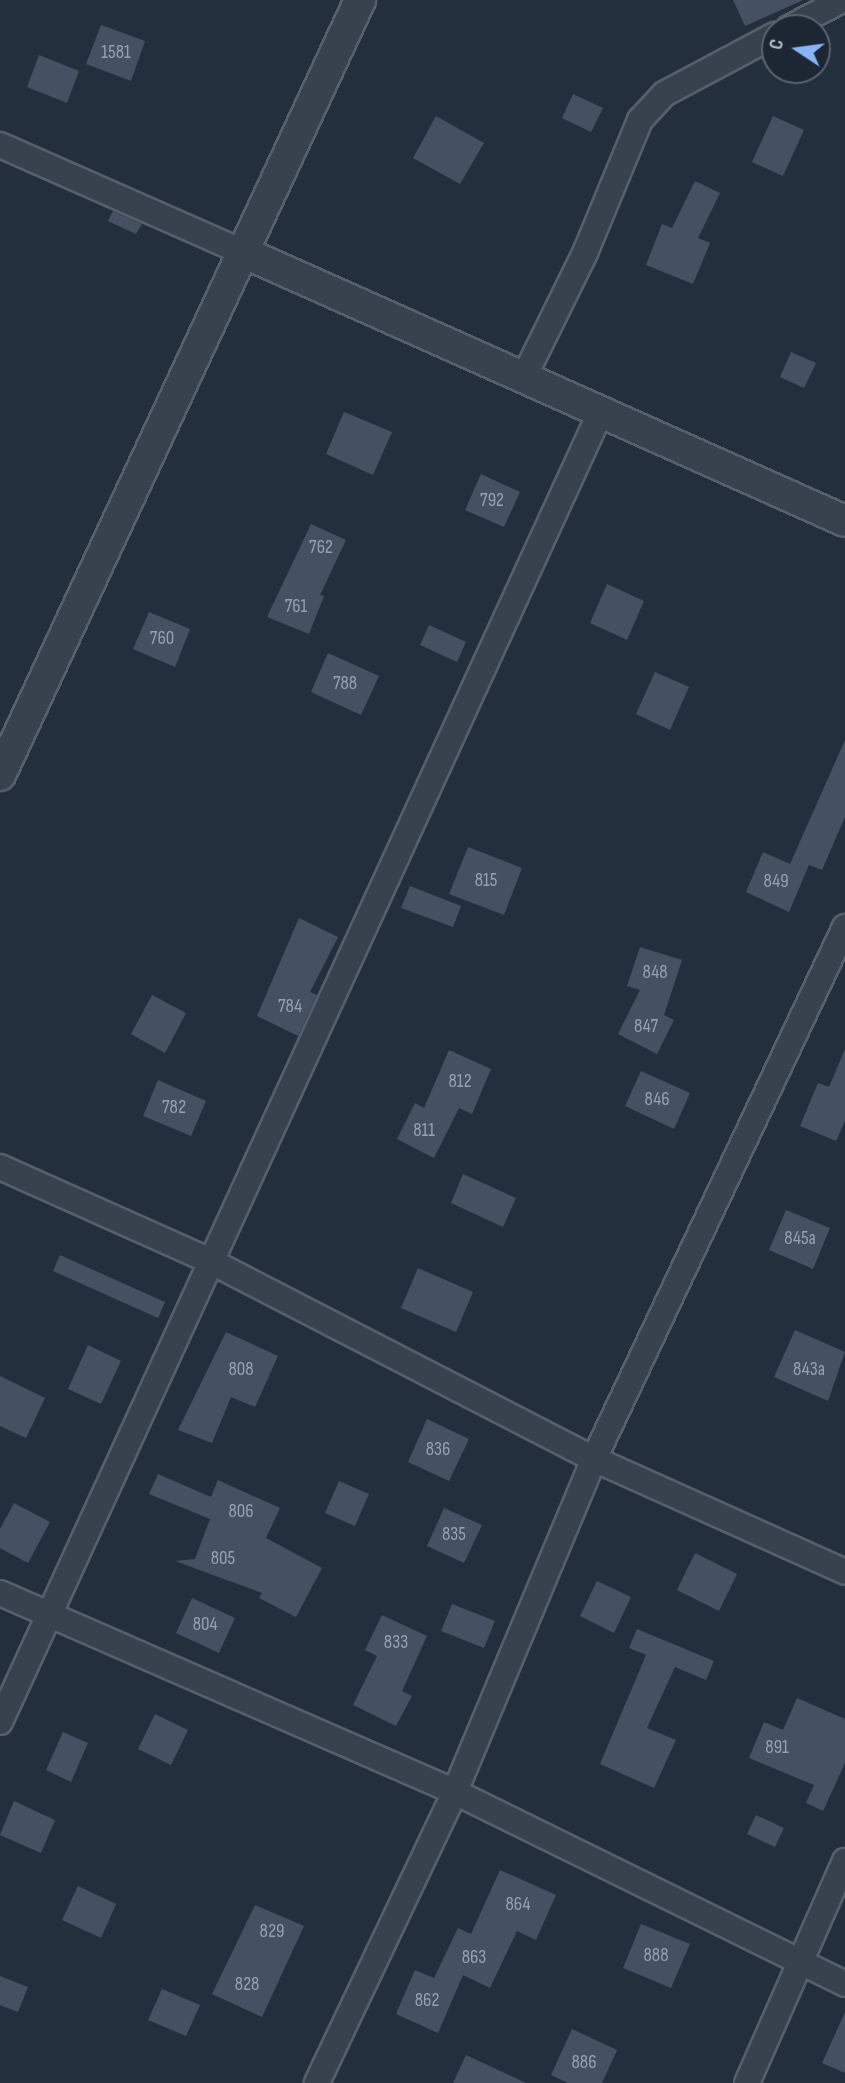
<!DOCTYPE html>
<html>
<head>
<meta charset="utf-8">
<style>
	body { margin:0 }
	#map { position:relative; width:845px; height:2083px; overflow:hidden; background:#242f3e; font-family:"Sofia Sans Condensed",sans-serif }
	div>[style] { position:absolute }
	.building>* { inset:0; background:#455162 }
	.roads { filter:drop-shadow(2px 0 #565f6c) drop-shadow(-2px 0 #565f6c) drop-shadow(0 2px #565f6c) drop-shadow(0 -2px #565f6c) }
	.minor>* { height:24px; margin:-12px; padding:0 12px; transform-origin:12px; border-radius:12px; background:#38414e }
	.tertiary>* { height:30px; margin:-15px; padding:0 15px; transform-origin:15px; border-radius:15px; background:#38414e }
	span { translate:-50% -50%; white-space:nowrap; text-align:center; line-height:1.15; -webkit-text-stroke:5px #1d2633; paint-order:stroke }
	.number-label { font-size:19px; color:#98a1af }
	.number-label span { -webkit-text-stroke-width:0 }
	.north { position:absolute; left:761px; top:14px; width:70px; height:70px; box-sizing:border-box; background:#1d2633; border:2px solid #59626f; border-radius:50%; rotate:283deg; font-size:19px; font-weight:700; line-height:28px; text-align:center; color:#b4bcc9 }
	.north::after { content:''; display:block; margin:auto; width:24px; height:32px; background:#8ab4f8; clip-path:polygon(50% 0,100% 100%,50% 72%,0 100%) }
</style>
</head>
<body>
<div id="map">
	<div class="building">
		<i style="clip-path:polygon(733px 0,803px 0,745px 26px)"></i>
		<i style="clip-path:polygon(101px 25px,145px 41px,131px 81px,86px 64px)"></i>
		<i style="clip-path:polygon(39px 55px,79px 71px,67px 103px,27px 87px)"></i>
		<i style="clip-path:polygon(573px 94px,603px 108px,591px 132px,562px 118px)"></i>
		<i style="clip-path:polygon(436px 116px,484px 143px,460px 184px,413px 158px)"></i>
		<i style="clip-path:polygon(773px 116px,804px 130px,783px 176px,752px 162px)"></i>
		<i style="clip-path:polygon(695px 181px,720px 193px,698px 238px,710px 243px,693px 284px,646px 265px,662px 224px,672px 228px)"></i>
		<i style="clip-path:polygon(113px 211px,142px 224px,136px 234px,108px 221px)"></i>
		<i style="clip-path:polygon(791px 352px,816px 363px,804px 388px,780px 377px)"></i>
		<i style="clip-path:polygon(344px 412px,392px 432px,373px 475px,326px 454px)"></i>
		<i style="clip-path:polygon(481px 474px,520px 492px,504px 527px,465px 510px)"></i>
		<i style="clip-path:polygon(311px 524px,346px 540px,320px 595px,324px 596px,309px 634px,267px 617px)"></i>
		<i style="clip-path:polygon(607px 584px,644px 601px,627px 640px,590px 623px)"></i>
		<i style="clip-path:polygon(149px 612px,190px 629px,175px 667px,133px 649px)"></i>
		<i style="clip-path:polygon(429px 625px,466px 642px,457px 662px,420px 645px)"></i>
		<i style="clip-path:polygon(328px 653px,379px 676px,361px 715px,311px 692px)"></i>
		<i style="clip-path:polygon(655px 672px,689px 687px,670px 730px,636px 714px)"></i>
		<i style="clip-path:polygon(845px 740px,845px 817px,822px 870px,809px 865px,789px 912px,746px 892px,763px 852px,790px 864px)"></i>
		<i style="clip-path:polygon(468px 847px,522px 868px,504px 915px,449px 894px)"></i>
		<i style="clip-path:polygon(410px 886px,461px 906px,453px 927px,401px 908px)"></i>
		<i style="clip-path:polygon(299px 918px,338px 937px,310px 992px,317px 995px,298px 1036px,257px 1016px)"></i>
		<i style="clip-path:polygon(640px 947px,682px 960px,664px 1015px,674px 1020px,657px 1054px,618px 1034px,640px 990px,627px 986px)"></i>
		<i style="clip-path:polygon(152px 995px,186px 1013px,165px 1053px,131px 1034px)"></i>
		<i style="clip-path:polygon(845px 1049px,845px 1121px,836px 1141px,800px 1126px,818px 1083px,829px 1087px)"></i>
		<i style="clip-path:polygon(449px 1050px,491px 1069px,472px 1114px,459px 1108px,434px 1158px,397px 1139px,415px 1103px,424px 1108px)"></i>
		<i style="clip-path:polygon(641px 1071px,690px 1093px,674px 1129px,625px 1106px)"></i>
		<i style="clip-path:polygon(158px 1080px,206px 1101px,191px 1136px,143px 1116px)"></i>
		<i style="clip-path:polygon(463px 1174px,516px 1198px,503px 1227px,451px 1203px)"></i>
		<i style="clip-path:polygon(786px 1210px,830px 1228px,813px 1269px,769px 1250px)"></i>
		<i style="clip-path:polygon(60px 1255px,165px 1302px,158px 1318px,53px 1271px)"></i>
		<i style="clip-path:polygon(418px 1268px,473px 1292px,456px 1332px,401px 1308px)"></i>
		<i style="clip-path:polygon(795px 1330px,845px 1352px,828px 1401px,774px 1377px)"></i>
		<i style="clip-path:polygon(226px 1332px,278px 1356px,255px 1407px,231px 1397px,212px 1443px,178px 1430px)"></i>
		<i style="clip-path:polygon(88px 1345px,121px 1361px,101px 1404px,68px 1389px)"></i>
		<i style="clip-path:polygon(0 1376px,45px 1398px,26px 1438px,0 1426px)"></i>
		<i style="clip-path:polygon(427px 1419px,469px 1439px,449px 1481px,408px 1462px)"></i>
		<i style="clip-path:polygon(158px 1474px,211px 1497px,218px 1480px,280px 1508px,266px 1538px,322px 1568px,296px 1617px,259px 1598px,262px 1593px,175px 1561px,195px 1559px,210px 1519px,149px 1494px)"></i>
		<i style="clip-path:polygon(339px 1481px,369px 1494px,355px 1526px,325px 1513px)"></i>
		<i style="clip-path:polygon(14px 1503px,50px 1522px,28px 1563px,0 1548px,0 1529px)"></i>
		<i style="clip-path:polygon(444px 1508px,482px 1525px,464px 1563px,427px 1546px)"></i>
		<i style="clip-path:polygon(695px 1553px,737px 1574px,719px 1611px,677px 1590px)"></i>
		<i style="clip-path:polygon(597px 1581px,631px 1597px,614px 1633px,580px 1616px)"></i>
		<i style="clip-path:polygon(192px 1598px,235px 1618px,219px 1653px,176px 1633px)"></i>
		<i style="clip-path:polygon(452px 1604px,495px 1621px,484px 1648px,441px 1631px)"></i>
		<i style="clip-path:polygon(382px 1615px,427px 1636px,402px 1691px,412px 1696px,396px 1726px,353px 1705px,377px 1656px,365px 1650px)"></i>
		<i style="clip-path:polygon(637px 1629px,714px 1661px,706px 1680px,675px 1667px,647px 1728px,676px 1740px,654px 1788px,600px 1764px,646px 1655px,629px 1648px)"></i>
		<i style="clip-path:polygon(797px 1698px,845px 1719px,845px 1763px,823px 1811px,806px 1803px,814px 1785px,749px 1758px,764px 1722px,783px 1730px)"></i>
		<i style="clip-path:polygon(155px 1714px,188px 1730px,171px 1765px,138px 1749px)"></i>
		<i style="clip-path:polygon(63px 1732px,88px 1743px,71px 1782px,46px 1770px)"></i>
		<i style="clip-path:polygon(14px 1801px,55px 1820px,41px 1853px,0 1835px)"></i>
		<i style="clip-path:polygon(756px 1815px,784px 1828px,775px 1847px,747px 1834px)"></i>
		<i style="clip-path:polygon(500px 1870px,556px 1895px,536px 1940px,517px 1931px,490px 1988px,463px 1975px,438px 2033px,396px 2014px,415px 1970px,434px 1978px,458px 1928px,471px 1934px)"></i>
		<i style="clip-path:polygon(78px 1886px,116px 1904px,101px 1938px,62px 1920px)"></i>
		<i style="clip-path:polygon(255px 1905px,304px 1926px,262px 2017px,212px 1994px)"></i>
		<i style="clip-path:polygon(641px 1924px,690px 1944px,671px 1988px,623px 1968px)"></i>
		<i style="clip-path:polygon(0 1976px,28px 1987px,18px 2012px,0 2005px)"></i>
		<i style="clip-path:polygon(162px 1989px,200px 2005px,186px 2036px,148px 2020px)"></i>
		<i style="clip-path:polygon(845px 2012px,845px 2073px,822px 2063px)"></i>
		<i style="clip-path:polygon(572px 2029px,617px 2050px,602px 2083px,568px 2083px,551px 2075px)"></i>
		<i style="clip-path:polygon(466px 2055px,526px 2083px,453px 2083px)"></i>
	</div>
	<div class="roads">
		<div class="minor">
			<i style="left:789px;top:28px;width:60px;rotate:-27.8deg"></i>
			<i style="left:0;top:145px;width:268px;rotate:23.8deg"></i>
			<i style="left:524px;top:377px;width:138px;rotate:-63.8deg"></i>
			<i style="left:585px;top:253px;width:144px;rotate:-67.5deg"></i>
			<i style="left:640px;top:120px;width:35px;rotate:-47deg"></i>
			<i style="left:664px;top:94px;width:126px;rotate:-28deg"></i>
			<i style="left:845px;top:927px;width:588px;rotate:115.26deg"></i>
			<i style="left:594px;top:1459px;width:361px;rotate:112.7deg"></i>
			<i style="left:455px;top:1792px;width:435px;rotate:26.2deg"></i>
			<i style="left:0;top:1167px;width:230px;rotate:24.1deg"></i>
			<i style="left:210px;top:1261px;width:432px;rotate:27.3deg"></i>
			<i style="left:594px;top:1459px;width:275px;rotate:24.2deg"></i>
			<i style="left:0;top:1593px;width:497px;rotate:23.6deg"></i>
			<i style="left:455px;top:1792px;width:322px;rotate:115.4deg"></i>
			<i style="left:0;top:1722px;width:1442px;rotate:-65.37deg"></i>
			<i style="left:747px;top:2083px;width:243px;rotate:-66.2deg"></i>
		</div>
		<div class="tertiary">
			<i style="left:245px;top:253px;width:657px;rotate:24.07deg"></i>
			<i style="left:0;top:775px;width:855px;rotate:-65.08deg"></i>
		</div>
	</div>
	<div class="number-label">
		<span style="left:116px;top:53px">1581</span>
		<span style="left:492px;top:501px">792</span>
		<span style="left:321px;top:548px">762</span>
		<span style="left:296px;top:607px">761</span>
		<span style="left:162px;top:639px">760</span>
		<span style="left:345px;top:684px">788</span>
		<span style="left:486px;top:881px">815</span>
		<span style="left:776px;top:882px">849</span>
		<span style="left:655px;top:973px">848</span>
		<span style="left:290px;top:1007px">784</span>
		<span style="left:646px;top:1027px">847</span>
		<span style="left:460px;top:1082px">812</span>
		<span style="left:657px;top:1100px">846</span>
		<span style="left:174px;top:1108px">782</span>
		<span style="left:424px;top:1131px">811</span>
		<span style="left:800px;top:1239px">845а</span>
		<span style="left:241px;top:1370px">808</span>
		<span style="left:809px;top:1370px">843а</span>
		<span style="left:438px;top:1450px">836</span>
		<span style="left:241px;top:1512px">806</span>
		<span style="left:454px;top:1535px">835</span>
		<span style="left:223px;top:1559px">805</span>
		<span style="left:205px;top:1625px">804</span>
		<span style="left:396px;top:1643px">833</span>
		<span style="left:777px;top:1748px">891</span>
		<span style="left:518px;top:1905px">864</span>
		<span style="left:272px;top:1932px">829</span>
		<span style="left:656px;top:1956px">888</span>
		<span style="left:474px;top:1958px">863</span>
		<span style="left:247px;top:1985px">828</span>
		<span style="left:427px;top:2001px">862</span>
		<span style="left:584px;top:2063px">886</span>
	</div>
	<div class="north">С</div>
</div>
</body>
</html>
